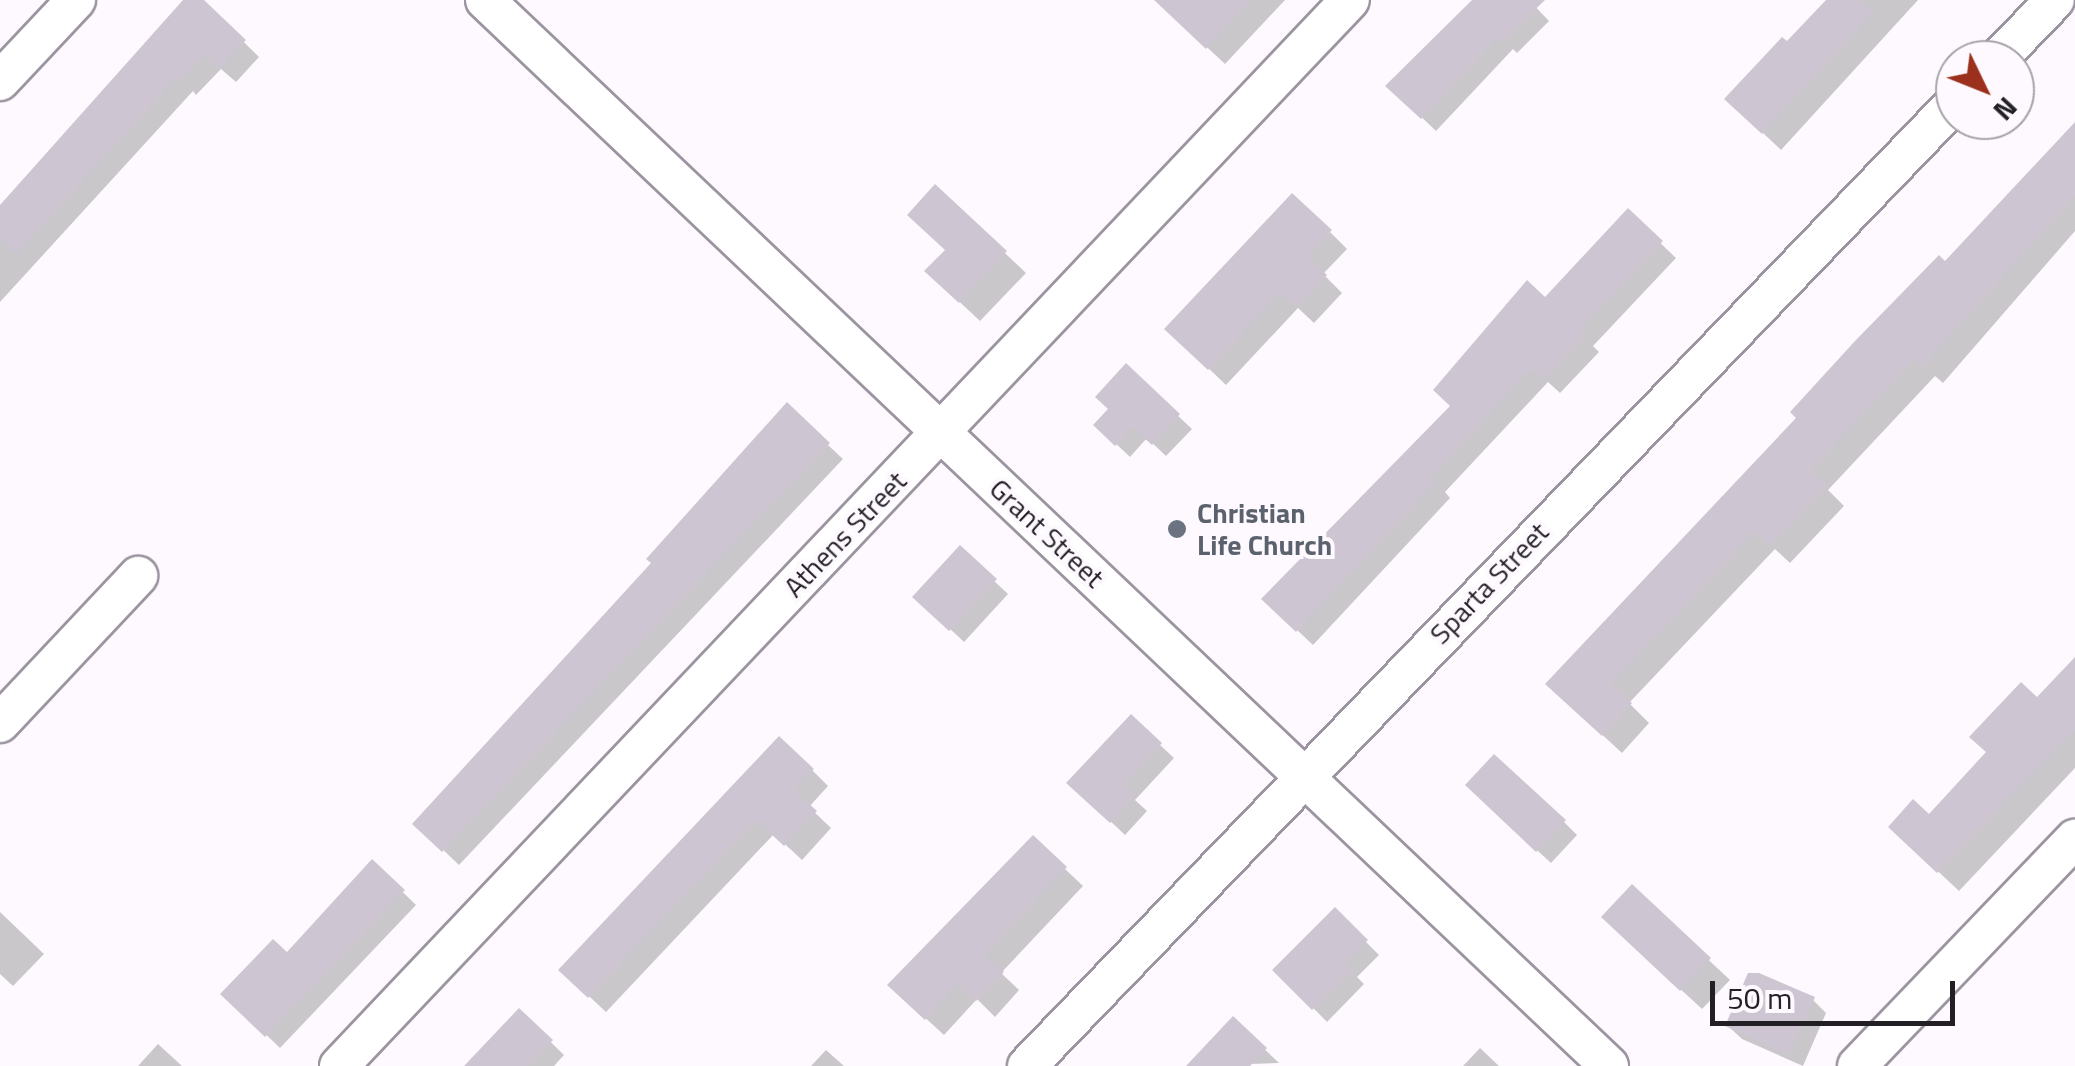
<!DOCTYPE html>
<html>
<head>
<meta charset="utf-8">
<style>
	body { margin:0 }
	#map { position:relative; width:2075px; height:1066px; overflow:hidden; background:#fdf9fe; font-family:"Titillium Web",sans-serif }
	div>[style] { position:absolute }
	.shadow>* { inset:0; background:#0003 }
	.building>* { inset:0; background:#cdc6d2 }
	.roads { filter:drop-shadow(2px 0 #9c94a0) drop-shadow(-2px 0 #9c94a0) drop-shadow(0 2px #9c94a0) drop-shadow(0 -2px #9c94a0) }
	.street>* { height:38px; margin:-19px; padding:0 19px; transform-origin:19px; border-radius:19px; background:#fff }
	.dots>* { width:28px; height:28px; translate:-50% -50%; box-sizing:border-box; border:5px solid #fdf9fe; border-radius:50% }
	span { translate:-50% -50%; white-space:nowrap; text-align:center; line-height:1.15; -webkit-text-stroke:8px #fdf9fe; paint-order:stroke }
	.worship-label { font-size:28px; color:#5b616d; font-weight:700 }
	.left { translate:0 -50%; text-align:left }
	.street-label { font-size:28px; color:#232025 }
	.north { position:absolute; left:1935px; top:40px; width:100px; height:100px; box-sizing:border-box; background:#fdf9fe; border:2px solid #a6a2a7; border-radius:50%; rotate:133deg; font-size:28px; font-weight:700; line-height:40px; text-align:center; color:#232025 }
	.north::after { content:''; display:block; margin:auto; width:35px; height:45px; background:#9b311d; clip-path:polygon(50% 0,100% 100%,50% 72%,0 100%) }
	.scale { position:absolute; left:1710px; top:981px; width:245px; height:45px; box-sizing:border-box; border:5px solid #232025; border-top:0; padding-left:12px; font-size:30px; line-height:35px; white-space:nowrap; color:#232025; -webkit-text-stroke:8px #fdf9fe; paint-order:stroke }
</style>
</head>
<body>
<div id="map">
	<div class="shadow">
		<i style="clip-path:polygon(186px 0,201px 0,259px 57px,236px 82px,221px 69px,196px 95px,193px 91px,0 302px,0 207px)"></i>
		<i style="clip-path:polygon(1169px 0,1285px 0,1225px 64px,1181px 23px)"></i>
		<i style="clip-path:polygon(1474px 0,1529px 0,1549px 21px,1517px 53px,1513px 49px,1436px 131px,1389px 86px)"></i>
		<i style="clip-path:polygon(1829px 0,1918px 0,1781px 150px,1745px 116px)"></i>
		<i style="clip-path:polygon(2075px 125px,2075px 231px,1943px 383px,1935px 376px,1828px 490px,1844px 506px,1790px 563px,1775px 549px,1629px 703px,1649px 723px,1622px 753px,1567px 702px)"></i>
		<i style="clip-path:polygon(935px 187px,1026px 273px,980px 321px,948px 291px,947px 250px)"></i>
		<i style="clip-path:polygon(1628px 212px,1676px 258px,1593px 346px,1599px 352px,1560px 393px,1548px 382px,1445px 492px,1450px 498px,1313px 645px,1280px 614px,1453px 407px)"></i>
		<i style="clip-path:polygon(1330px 232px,1347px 249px,1323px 274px,1342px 293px,1314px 323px,1298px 308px,1226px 385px,1185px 346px)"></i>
		<i style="clip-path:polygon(1126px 367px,1192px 429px,1166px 456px,1147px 438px,1130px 457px,1096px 425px,1111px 409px)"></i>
		<i style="clip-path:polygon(828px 445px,843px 459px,459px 865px,416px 824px,654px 563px)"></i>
		<i style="clip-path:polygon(960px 549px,1008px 594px,964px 642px,916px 597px)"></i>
		<i style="clip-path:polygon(2075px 660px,2075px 768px,1959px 891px,1911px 846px,1929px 817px)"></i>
		<i style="clip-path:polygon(1131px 718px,1174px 758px,1135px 800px,1147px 811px,1125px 835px,1070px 783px)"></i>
		<i style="clip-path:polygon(812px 770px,828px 786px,809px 807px,831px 828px,802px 860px,774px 834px,606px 1012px,561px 970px)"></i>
		<i style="clip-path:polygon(1481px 799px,1564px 822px,1577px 835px,1551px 863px)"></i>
		<i style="clip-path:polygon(373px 863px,416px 905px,280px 1048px,224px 994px,287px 955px)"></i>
		<i style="clip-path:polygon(1065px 869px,1083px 886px,1001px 973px,1019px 990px,995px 1017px,977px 999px,944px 1035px,908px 1002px)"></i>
		<i style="clip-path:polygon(1632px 888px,1730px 980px,1702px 1009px,1624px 937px)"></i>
		<i style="clip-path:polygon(1335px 911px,1379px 955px,1357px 977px,1364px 984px,1327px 1022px,1276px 970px)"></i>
		<i style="clip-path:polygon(0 912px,44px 954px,13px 986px,0 974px)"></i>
		<i style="clip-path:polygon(1813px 1000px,1826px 1013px,1803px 1066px,1742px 1039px,1728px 1026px)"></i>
		<i style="clip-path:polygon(519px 1011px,564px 1055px,554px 1066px,479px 1066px)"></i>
		<i style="clip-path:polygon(1233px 1019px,1279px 1063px,1189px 1066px)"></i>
		<i style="clip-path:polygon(158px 1044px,182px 1066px,138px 1066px)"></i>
		<i style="clip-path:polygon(1480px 1048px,1499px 1066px,1463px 1066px)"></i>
		<i style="clip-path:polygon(826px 1050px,844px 1066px,811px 1066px)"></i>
	</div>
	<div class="building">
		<i style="clip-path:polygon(183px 0,204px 0,246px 40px,219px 69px,205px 55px,180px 81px,176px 78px,16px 255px,0 240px,0 205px)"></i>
		<i style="clip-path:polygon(1154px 0,1251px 0,1206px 49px)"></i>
		<i style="clip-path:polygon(1472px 0,1545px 0,1502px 42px,1498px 37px,1421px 119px,1385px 86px)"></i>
		<i style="clip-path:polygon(1826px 0,1859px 0,1873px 13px,1762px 134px,1724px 99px,1782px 37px,1787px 41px)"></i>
		<i style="clip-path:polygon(2075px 122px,2075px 196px,1922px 367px,1914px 359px,1811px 470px,1827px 486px,1770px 546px,1755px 532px,1611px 684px,1632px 703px,1602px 736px,1545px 684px,1796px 418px,1790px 412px,1855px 341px,1939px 255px,1945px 261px)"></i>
		<i style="clip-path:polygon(935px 184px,1007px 251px,959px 303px,924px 271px,945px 250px,907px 215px)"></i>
		<i style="clip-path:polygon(1292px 193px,1332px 230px,1307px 256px,1327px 275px,1296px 308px,1280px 293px,1208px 370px,1164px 329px)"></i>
		<i style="clip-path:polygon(1628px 208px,1663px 241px,1580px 330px,1586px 335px,1543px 380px,1531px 369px,1432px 476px,1437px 481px,1296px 632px,1261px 599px,1450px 406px,1433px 390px,1527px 280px,1545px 297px)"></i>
		<i style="clip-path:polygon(1126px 363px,1180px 414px,1152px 445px,1132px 427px,1115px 446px,1093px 425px,1108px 409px,1095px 397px)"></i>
		<i style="clip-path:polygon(787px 402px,830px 443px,442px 852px,412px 824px,651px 563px,646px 559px)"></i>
		<i style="clip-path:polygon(960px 545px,997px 579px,949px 631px,912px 597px)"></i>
		<i style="clip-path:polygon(2075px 657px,2075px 730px,1937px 873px,1888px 827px,1913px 799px,1929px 814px,1986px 752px,1969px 737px,2021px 682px,2037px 697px)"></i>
		<i style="clip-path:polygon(1131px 714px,1162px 743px,1123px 785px,1135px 796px,1110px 823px,1066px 783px)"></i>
		<i style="clip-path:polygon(779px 736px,814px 769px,794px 790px,817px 811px,784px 846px,756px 820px,588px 998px,558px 970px)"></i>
		<i style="clip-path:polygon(1494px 754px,1566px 820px,1536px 852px,1465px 785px)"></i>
		<i style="clip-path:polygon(1033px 835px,1067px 867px,985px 954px,1004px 972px,976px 1001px,958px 984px,925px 1020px,887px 985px)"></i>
		<i style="clip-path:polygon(372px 859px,405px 890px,265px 1037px,220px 994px,273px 939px,287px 952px)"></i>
		<i style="clip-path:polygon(1632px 884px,1711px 958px,1680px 991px,1601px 917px)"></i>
		<i style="clip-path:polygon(1335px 907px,1368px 940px,1345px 962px,1353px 969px,1312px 1010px,1272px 970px)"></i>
		<i style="clip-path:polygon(1748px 973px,1759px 973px,1815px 997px,1789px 1055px,1725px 1026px)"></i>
		<i style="clip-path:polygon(519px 1008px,553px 1040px,528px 1066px,464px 1066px)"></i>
		<i style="clip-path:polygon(1233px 1016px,1267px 1048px,1250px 1066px,1186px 1066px)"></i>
	</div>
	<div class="roads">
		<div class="street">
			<i style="left:485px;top:0;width:1549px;rotate:43.48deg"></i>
			<i style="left:1997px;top:60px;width:83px;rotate:-46deg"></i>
			<i style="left:0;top:81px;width:111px;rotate:-46.8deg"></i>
			<i style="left:0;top:723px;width:202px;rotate:-46.8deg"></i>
			<i style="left:339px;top:1066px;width:1469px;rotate:-46.52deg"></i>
			<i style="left:1027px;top:1066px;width:1337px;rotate:-46.06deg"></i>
			<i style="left:1857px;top:1066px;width:315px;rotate:-46.2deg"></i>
		</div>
	</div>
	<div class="dots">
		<i style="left:1177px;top:529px;background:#6b7280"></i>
	</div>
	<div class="worship-label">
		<span class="left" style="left:1197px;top:529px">Christian<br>Life Church</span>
	</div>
	<div class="street-label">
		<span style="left:1047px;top:533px;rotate:43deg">Grant Street</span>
		<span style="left:845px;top:534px;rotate:-46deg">Athens Street</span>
		<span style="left:1489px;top:583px;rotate:-46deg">Sparta Street</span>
	</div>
	<div class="north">N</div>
	<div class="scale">50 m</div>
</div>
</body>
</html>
